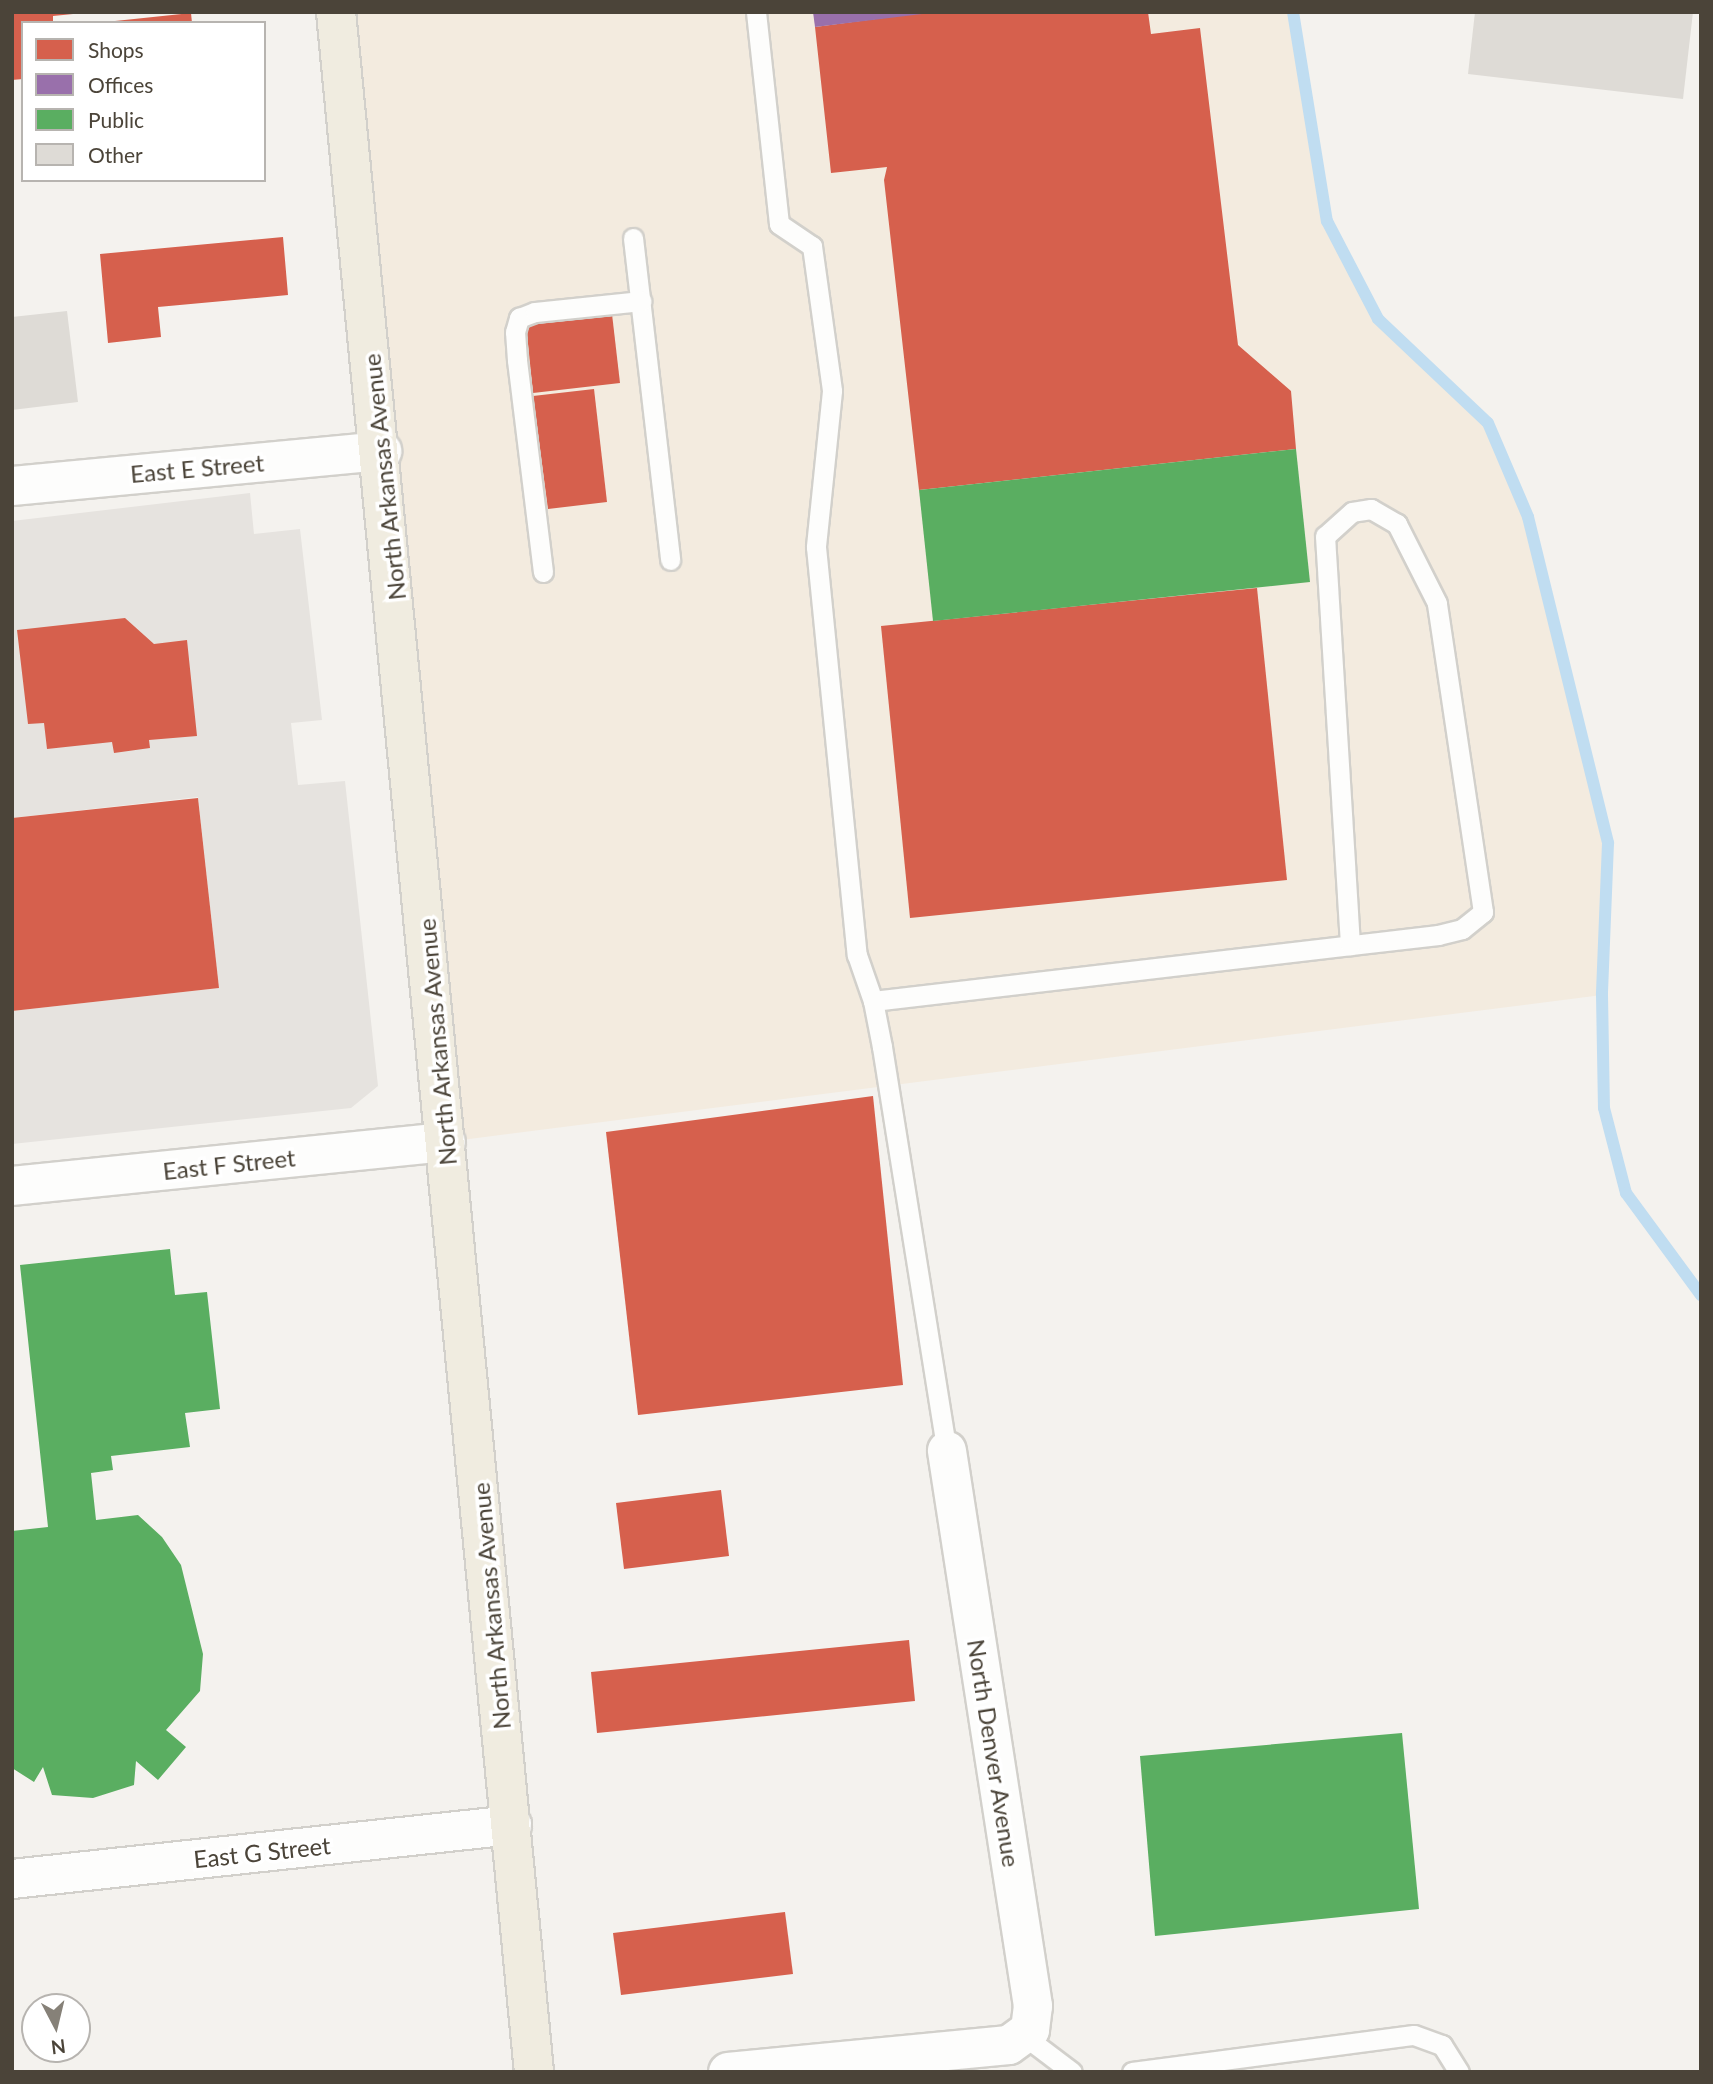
<!DOCTYPE html>
<html>
<head>
<meta charset="utf-8">
<style>
	body { margin:0 }
	#map { position:relative; width:1713px; height:2084px; overflow:hidden; background:#f4f2ee; font-family:Lato,sans-serif }
	div>[style] { position:absolute }
	.commercial>* { inset:0; background:#f3ebdf }
	.parking>* { inset:0; background:#e6e3df }
	.shops>* { inset:0; background:#d6604d }
	.offices>* { inset:0; background:#9970ab }
	.public>* { inset:0; background:#5aae61 }
	.stream>* { height:12px; margin:-6px; padding:0 6px; transform-origin:6px; border-radius:6px; background:#c0ddf1 }
	.building>* { inset:0; background:#dedbd6 }
	.roads { filter:drop-shadow(2px 0 #d2d0cb) drop-shadow(-2px 0 #d2d0cb) drop-shadow(0 2px #d2d0cb) drop-shadow(0 -2px #d2d0cb) }
	.service>* { height:19px; margin:-9.5px; padding:0 9.5px; transform-origin:9.5px; border-radius:9.5px; background:#fdfdfc }
	.minor>* { height:38px; margin:-19px; padding:0 19px; transform-origin:19px; border-radius:19px; background:#fdfdfc }
	.tertiary>* { height:38px; margin:-19px; padding:0 19px; transform-origin:19px; border-radius:19px; background:#fdfdfc }
	.trunk>* { height:38px; margin:-19px; padding:0 19px; transform-origin:19px; border-radius:19px; background:#f0ece0 }
	span { translate:-50% -50%; white-space:nowrap; text-align:center; line-height:1.15; -webkit-text-stroke:7px #fff; paint-order:stroke }
	.street-label { font-size:24px; color:#4b4439 }
	.frame { position:absolute; inset:0; border:14px solid #4b4439; pointer-events:none }
	.legend { position:absolute; left:21px; top:21px; width:245px; height:161px; box-sizing:border-box; background:#fff; border:2px solid #b7b4b0; margin:0; padding:9px 12px; list-style:none; font-size:21px; color:#4b4439 }
	.legend li { display:flex; align-items:center; gap:14px; height:35px }
	.legend b { width:35px; border:2px solid #b7b4b0 }
	.north { position:absolute; left:21px; top:1993px; width:70px; height:70px; box-sizing:border-box; background:#fff; border:2px solid #b7b4b0; border-radius:50%; rotate:173deg; font-size:19px; font-weight:700; line-height:28px; text-align:center; color:#4b4439 }
	.north::after { content:''; display:block; margin:auto; width:24px; height:32px; background:#868178; clip-path:polygon(50% 0,100% 100%,50% 72%,0 100%) }
</style>
</head>
<body>
<div id="map">
	<div class="commercial">
		<i style="clip-path:polygon(335px 12px,1293px 12px,1327px 221px,1378px 319px,1488px 423px,1528px 517px,1608px 843px,1602px 995px,446px 1142px)"></i>
	</div>
	<div class="parking">
		<i style="clip-path:polygon(250px 493px,254px 534px,300px 529px,322px 720px,291px 723px,298px 785px,345px 781px,378px 1086px,351px 1108px,12px 1144px,12px 1011px,219px 988px,198px 797px,12px 818px,12px 521px)"></i>
	</div>
	<div class="shops">
		<i style="clip-path:polygon(12px 12px,73px 14px,53px 16px,53px 23px,23px 23px,23px 79px,12px 80px)"></i>
		<i style="clip-path:polygon(928px 12px,1148px 12px,1151px 34px,1200px 28px,1238px 345px,1291px 391px,1296px 449px,919px 490px,884px 180px,887px 167px,831px 173px,815px 27px)"></i>
		<i style="clip-path:polygon(191px 13px,192px 23px,116px 23px,115px 21px)"></i>
		<i style="clip-path:polygon(283px 237px,288px 295px,158px 307px,161px 337px,108px 343px,100px 254px)"></i>
		<i style="clip-path:polygon(612px 314px,620px 383px,533px 393px,526px 324px)"></i>
		<i style="clip-path:polygon(594px 389px,607px 502px,548px 509px,533px 396px)"></i>
		<i style="clip-path:polygon(1257px 588px,1287px 880px,910px 918px,881px 626px)"></i>
		<i style="clip-path:polygon(125px 618px,154px 644px,187px 640px,197px 736px,149px 740px,150px 748px,114px 753px,112px 742px,47px 749px,44px 723px,28px 724px,17px 630px)"></i>
		<i style="clip-path:polygon(198px 798px,219px 988px,12px 1011px,12px 818px)"></i>
		<i style="clip-path:polygon(873px 1096px,903px 1385px,638px 1415px,606px 1132px)"></i>
		<i style="clip-path:polygon(721px 1490px,729px 1556px,624px 1569px,616px 1503px)"></i>
		<i style="clip-path:polygon(909px 1640px,915px 1701px,597px 1733px,591px 1672px)"></i>
		<i style="clip-path:polygon(785px 1912px,793px 1974px,621px 1995px,613px 1933px)"></i>
	</div>
	<div class="offices">
		<i style="clip-path:polygon(813px 12px,922px 12px,922px 14px,815px 27px)"></i>
	</div>
	<div class="public">
		<i style="clip-path:polygon(1296px 449px,1310px 582px,933px 621px,919px 490px)"></i>
		<i style="clip-path:polygon(170px 1249px,175px 1295px,207px 1292px,220px 1409px,185px 1413px,190px 1447px,111px 1456px,113px 1470px,91px 1473px,96px 1520px,138px 1515px,162px 1537px,181px 1565px,203px 1654px,200px 1691px,166px 1730px,186px 1747px,158px 1780px,136px 1761px,134px 1785px,93px 1798px,52px 1795px,43px 1767px,34px 1782px,12px 1768px,12px 1531px,48px 1527px,20px 1265px)"></i>
		<i style="clip-path:polygon(1402px 1733px,1419px 1909px,1155px 1936px,1140px 1756px)"></i>
	</div>
	<div class="stream">
		<i style="left:1293px;top:12px;width:212px;rotate:80.8deg"></i>
		<i style="left:1327px;top:221px;width:110px;rotate:62.5deg"></i>
		<i style="left:1378px;top:319px;width:151px;rotate:43.4deg"></i>
		<i style="left:1488px;top:423px;width:102px;rotate:66.9deg"></i>
		<i style="left:1528px;top:517px;width:336px;rotate:76.2deg"></i>
		<i style="left:1608px;top:843px;width:152px;rotate:92.3deg"></i>
		<i style="left:1602px;top:995px;width:113px;rotate:89deg"></i>
		<i style="left:1604px;top:1108px;width:88px;rotate:75.5deg"></i>
		<i style="left:1626px;top:1193px;width:127px;rotate:53.7deg"></i>
	</div>
	<div class="building">
		<i style="clip-path:polygon(1475px 12px,1693px 12px,1683px 99px,1468px 74px)"></i>
		<i style="clip-path:polygon(67px 311px,78px 402px,12px 410px,12px 317px)"></i>
	</div>
	<div class="roads">
		<div class="service">
			<i style="left:756px;top:12px;width:213px;rotate:83.8deg"></i>
			<i style="left:779px;top:224px;width:40px;rotate:34deg"></i>
			<i style="left:812px;top:246px;width:146px;rotate:82.1deg"></i>
			<i style="left:832px;top:391px;width:157px;rotate:95.9deg"></i>
			<i style="left:816px;top:547px;width:410px;rotate:84.3deg"></i>
			<i style="left:857px;top:955px;width:49px;rotate:70.8deg"></i>
			<i style="left:873px;top:1001px;width:47px;rotate:78.9deg"></i>
			<i style="left:882px;top:1047px;width:409px;rotate:80.9deg"></i>
			<i style="left:633px;top:238px;width:324px;rotate:83.4deg"></i>
			<i style="left:543px;top:572px;width:214px;rotate:-97deg"></i>
			<i style="left:517px;top:360px;width:28px;rotate:-94deg"></i>
			<i style="left:515px;top:332px;width:15px;rotate:-74deg"></i>
			<i style="left:519px;top:318px;width:17px;rotate:-21deg"></i>
			<i style="left:535px;top:312px;width:107px;rotate:-5.9deg"></i>
			<i style="left:873px;top:1001px;width:569px;rotate:-6.66deg"></i>
			<i style="left:1438px;top:935px;width:25px;rotate:-14deg"></i>
			<i style="left:1462px;top:929px;width:27px;rotate:-39deg"></i>
			<i style="left:1483px;top:912px;width:312px;rotate:-98.5deg"></i>
			<i style="left:1437px;top:603px;width:89px;rotate:-116.9deg"></i>
			<i style="left:1397px;top:524px;width:30px;rotate:-150deg"></i>
			<i style="left:1371px;top:509px;width:19px;rotate:171deg"></i>
			<i style="left:1352px;top:512px;width:36px;rotate:138deg"></i>
			<i style="left:1325px;top:536px;width:410px;rotate:86.5deg"></i>
			<i style="left:1023px;top:2035px;width:61px;rotate:37.1deg"></i>
			<i style="left:1132px;top:2072px;width:284px;rotate:-7.5deg"></i>
			<i style="left:1414px;top:2035px;width:30px;rotate:20deg"></i>
			<i style="left:1442px;top:2045px;width:32px;rotate:58deg"></i>
		</div>
		<div class="minor">
			<i style="left:12px;top:486px;width:372px;rotate:-5.4deg"></i>
			<i style="left:12px;top:1186px;width:436px;rotate:-5.8deg"></i>
			<i style="left:12px;top:1879px;width:503px;rotate:-6.16deg"></i>
		</div>
		<div class="tertiary">
			<i style="left:728px;top:2072px;width:282px;rotate:-5.5deg"></i>
			<i style="left:1009px;top:2045px;width:26px;rotate:-36deg"></i>
			<i style="left:1030px;top:2030px;width:24px;rotate:-83deg"></i>
			<i style="left:1033px;top:2006px;width:562px;rotate:-98.81deg"></i>
		</div>
		<div class="trunk">
			<i style="left:336px;top:12px;width:2069px;rotate:84.51deg"></i>
		</div>
	</div>
	<div class="street-label">
		<span style="left:197px;top:468px;rotate:-5deg">East E Street</span>
		<span style="left:384px;top:477px;rotate:-96deg">North Arkansas Avenue</span>
		<span style="left:437px;top:1042px;rotate:-95deg">North Arkansas Avenue</span>
		<span style="left:229px;top:1164px;rotate:-6deg">East F Street</span>
		<span style="left:491px;top:1606px;rotate:-95deg">North Arkansas Avenue</span>
		<span style="left:994px;top:1753px;rotate:81deg">North Denver Avenue</span>
		<span style="left:262px;top:1852px;rotate:-6deg">East G Street</span>
	</div>
	<div class="frame"></div>
	<ul class="legend">
	<li><b style="height:19px;background:#d6604d"></b>Shops</li>
	<li><b style="height:19px;background:#9970ab"></b>Offices</li>
	<li><b style="height:19px;background:#5aae61"></b>Public</li>
	<li><b style="height:19px;background:#dedbd6"></b>Other</li>
	</ul>
	<div class="north">N</div>
</div>
</body>
</html>
